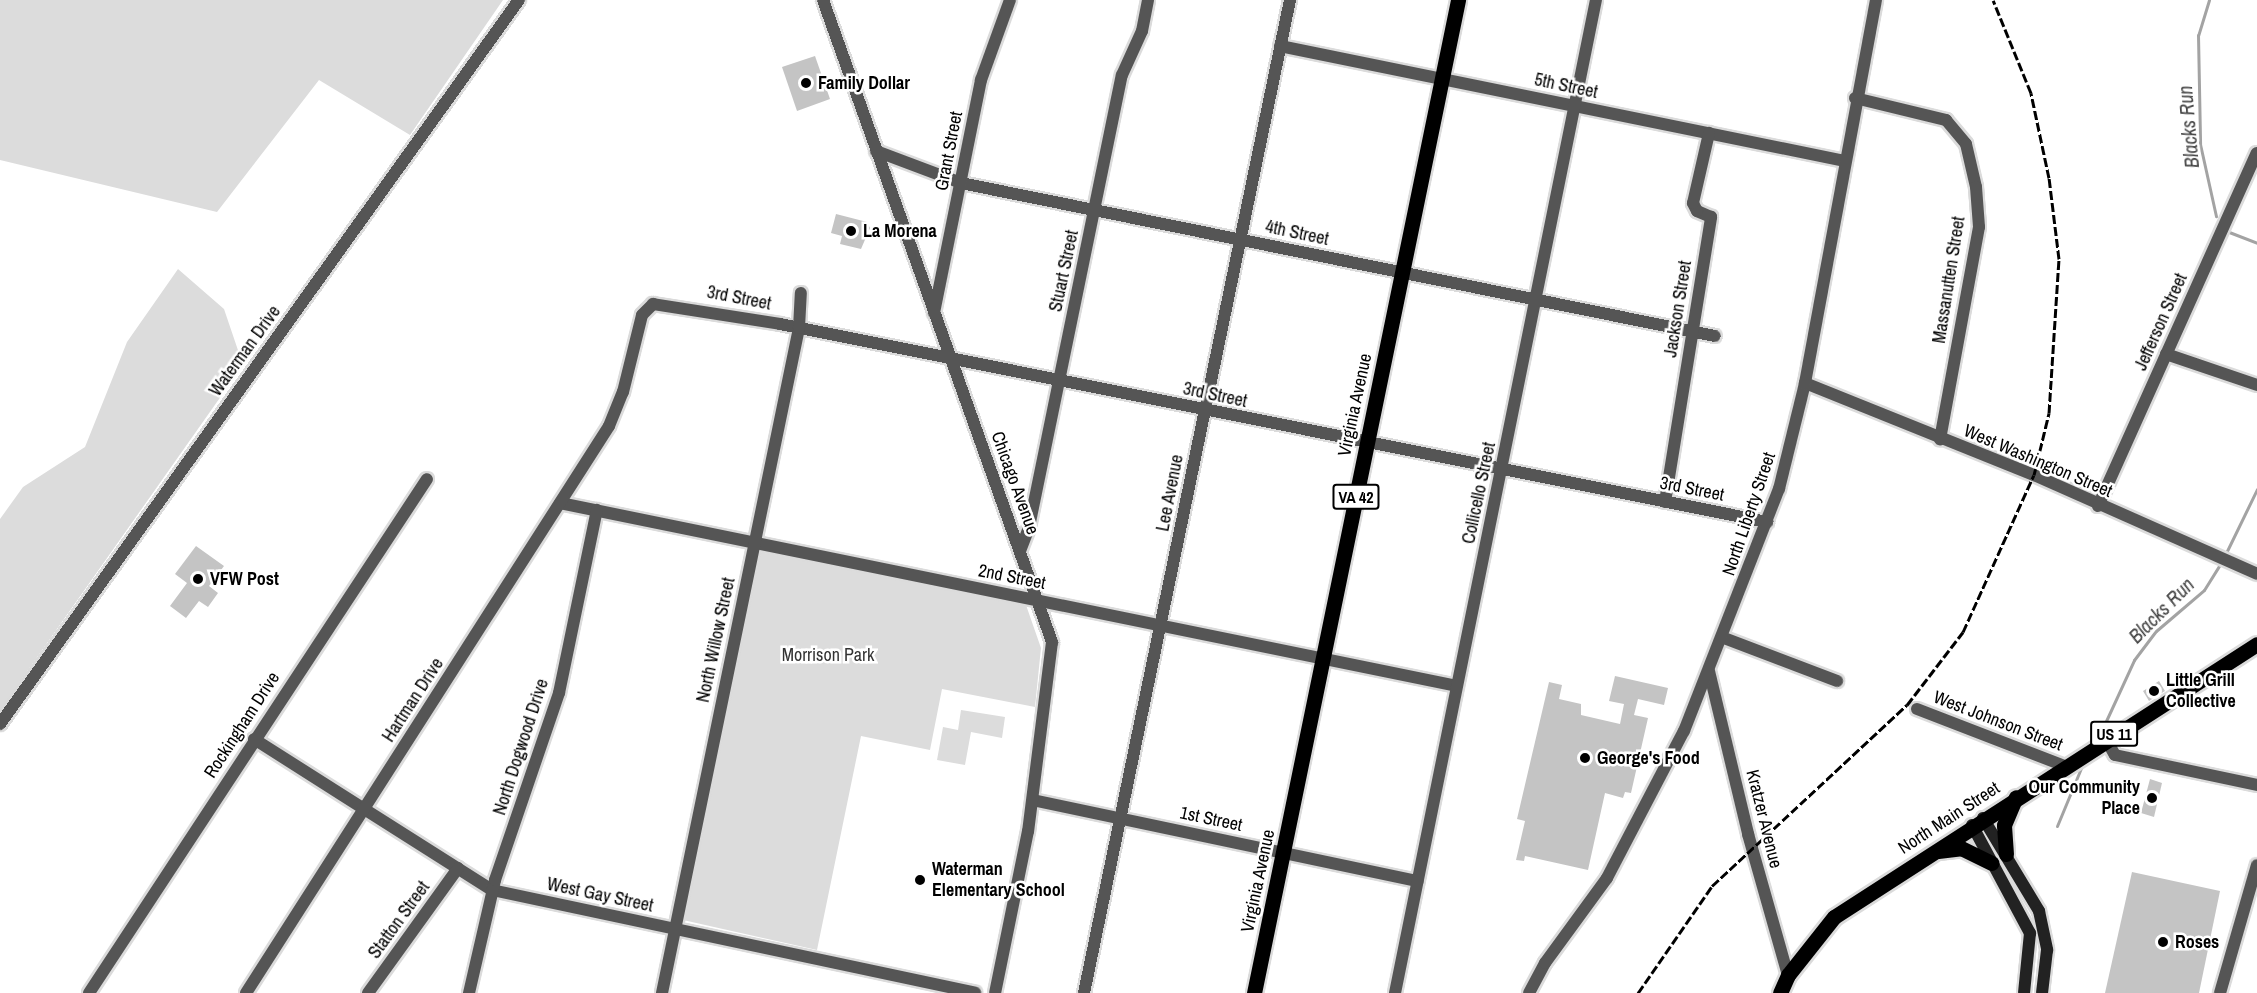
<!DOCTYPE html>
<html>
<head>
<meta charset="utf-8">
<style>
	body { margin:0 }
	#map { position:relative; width:2257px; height:993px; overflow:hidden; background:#fff; font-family:"Archivo Narrow",sans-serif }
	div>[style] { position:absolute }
	.green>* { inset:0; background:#dcdcdc }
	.stream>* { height:3px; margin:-1.5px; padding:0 1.5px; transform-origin:1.5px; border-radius:1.5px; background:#a3a3a3 }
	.building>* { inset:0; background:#c4c4c4 }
	.roads { filter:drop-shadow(2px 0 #dbdbdb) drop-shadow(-2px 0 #dbdbdb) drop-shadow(0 2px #dbdbdb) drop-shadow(0 -2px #dbdbdb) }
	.minor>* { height:12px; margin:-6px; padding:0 6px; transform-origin:6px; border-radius:6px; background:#555 }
	.tertiary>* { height:12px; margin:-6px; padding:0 6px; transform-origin:6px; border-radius:6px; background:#555 }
	.secondary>* { height:12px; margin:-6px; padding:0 6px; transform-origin:6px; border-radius:6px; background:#222 }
	.primary>* { height:15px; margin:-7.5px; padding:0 7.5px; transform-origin:7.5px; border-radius:7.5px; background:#000 }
	.rail>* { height:3px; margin-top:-1.5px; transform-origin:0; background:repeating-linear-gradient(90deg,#000 0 9px,transparent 0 12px) }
	.dots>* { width:16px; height:16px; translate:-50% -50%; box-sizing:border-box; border:3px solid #fff; border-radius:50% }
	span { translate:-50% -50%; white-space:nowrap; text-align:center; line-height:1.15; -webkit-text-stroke:5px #fff; paint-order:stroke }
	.shield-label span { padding:2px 4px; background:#fff; border:2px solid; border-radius:4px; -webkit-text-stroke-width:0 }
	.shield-label { font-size:16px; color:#000; font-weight:700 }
	.poi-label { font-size:18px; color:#000; font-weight:700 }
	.left { translate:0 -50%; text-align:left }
	.right { translate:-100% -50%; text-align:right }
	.street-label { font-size:18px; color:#000 }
	.park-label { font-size:18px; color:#333 }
	.water-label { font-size:20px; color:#444; font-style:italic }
</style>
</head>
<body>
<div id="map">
	<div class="green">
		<i style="clip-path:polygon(0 0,503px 0,410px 135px,319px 80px,217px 212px,0 160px)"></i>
		<i style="clip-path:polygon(178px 269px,224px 309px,243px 365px,0 710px,0 519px,23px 487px,85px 447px,127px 342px)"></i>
		<i style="clip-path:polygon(759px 552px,1026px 605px,1041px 648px,1035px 707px,942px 689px,930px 750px,861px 736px,817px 950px,683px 920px)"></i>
		<i style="clip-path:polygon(961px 710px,1005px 717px,1002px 738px,971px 732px,965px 765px,937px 760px,943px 727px,958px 730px)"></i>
	</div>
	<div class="stream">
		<i style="left:2209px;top:0;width:37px;rotate:107deg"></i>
		<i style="left:2198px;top:35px;width:109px;rotate:88.9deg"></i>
		<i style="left:2200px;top:144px;width:74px;rotate:77.5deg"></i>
		<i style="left:2229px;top:232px;width:30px;rotate:21deg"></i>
		<i style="left:2225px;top:555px;width:73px;rotate:-64.1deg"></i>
		<i style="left:2106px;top:721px;width:67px;rotate:-65.3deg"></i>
		<i style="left:2134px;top:660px;width:36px;rotate:-53deg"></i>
		<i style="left:2156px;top:631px;width:63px;rotate:-40.5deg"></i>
		<i style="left:2204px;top:590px;width:34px;rotate:-58deg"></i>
		<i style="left:2057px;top:826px;width:63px;rotate:-67.5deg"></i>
	</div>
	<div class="building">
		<i style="clip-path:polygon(815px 56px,830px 99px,797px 111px,782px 67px)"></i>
		<i style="clip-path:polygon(836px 214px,867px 222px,870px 228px,861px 249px,840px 244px,842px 236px,831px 233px)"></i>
		<i style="clip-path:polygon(196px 546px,224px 566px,209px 586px,218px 593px,208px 607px,199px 601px,186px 618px,170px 606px,187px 583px,175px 574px)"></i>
		<i style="clip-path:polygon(1615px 676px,1668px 688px,1664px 705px,1638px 699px,1634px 715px,1648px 718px,1631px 793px,1625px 792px,1623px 798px,1605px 793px,1588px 870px,1525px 856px,1524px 861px,1516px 860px,1525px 821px,1517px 819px,1549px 682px,1562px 685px,1559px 699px,1581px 704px,1581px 715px,1620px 724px,1624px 704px,1609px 701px)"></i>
		<i style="clip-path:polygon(2159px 681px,2165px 691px,2149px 701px,2143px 691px)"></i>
		<i style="clip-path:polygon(2150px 779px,2162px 783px,2154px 817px,2141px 813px)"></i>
		<i style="clip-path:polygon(2132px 872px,2220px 891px,2199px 993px,2105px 993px)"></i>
	</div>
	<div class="roads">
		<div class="minor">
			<i style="left:1280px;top:46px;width:577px;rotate:11.5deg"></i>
			<i style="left:1855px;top:98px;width:94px;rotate:13.6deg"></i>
			<i style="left:1946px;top:120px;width:31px;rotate:50deg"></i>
			<i style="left:1966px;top:144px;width:44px;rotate:76.9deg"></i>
			<i style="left:1976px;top:187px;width:40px;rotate:85.7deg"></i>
			<i style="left:1979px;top:227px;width:216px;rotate:100.4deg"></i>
			<i style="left:876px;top:151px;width:91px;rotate:20.6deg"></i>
			<i style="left:961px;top:183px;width:769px;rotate:11.47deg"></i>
			<i style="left:934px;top:313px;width:238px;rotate:-78.6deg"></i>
			<i style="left:981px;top:80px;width:85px;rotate:-70.1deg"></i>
			<i style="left:2166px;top:354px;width:96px;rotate:18.8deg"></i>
			<i style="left:1665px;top:502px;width:289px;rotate:-80.8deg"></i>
			<i style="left:1711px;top:217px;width:15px;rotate:-157deg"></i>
			<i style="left:1697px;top:211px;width:9px;rotate:-117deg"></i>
			<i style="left:1693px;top:203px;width:72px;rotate:-77.1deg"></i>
			<i style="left:560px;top:503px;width:915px;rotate:11.53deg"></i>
			<i style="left:2098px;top:506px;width:387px;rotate:-65.8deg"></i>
			<i style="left:1020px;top:551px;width:26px;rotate:-69deg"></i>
			<i style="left:1029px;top:527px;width:461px;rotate:-78.4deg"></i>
			<i style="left:1122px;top:75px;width:48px;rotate:-65.6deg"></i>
			<i style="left:1142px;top:31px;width:32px;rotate:-79deg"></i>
			<i style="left:1724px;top:638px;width:121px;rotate:20.8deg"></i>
			<i style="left:1917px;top:709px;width:159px;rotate:21.1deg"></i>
			<i style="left:254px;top:739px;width:282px;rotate:32.4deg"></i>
			<i style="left:492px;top:890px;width:494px;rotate:12deg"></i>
			<i style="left:2106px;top:739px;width:18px;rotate:61deg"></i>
			<i style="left:2115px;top:755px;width:145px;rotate:11.9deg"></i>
			<i style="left:1033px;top:800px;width:393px;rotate:11.9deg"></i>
			<i style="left:89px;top:993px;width:615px;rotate:-56.67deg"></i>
			<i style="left:246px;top:993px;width:673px;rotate:-57.37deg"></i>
			<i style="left:609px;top:426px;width:37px;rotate:-68deg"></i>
			<i style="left:623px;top:392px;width:79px;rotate:-76.1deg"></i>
			<i style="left:642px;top:315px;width:16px;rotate:-45deg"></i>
			<i style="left:653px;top:304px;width:129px;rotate:8.9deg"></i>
			<i style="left:780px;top:324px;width:1007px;rotate:11.34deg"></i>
			<i style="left:368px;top:993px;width:154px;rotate:-54.2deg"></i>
			<i style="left:469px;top:993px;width:116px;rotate:-77deg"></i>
			<i style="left:495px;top:880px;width:198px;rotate:-71.1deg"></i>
			<i style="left:559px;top:693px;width:187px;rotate:-78.3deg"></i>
			<i style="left:662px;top:993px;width:679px;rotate:-78.36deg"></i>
			<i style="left:799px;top:328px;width:35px;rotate:-87deg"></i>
			<i style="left:1084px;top:993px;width:1014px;rotate:-78.28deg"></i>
			<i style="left:1395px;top:993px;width:1013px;rotate:-78.56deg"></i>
			<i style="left:2220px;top:993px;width:133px;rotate:-73.9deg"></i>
		</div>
		<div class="tertiary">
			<i style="left:823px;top:0;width:682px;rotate:70.37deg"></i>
			<i style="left:1052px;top:642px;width:191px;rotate:97.2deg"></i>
			<i style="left:1028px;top:831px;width:165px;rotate:101.5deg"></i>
			<i style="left:1805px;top:383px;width:247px;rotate:21.9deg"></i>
			<i style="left:2034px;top:475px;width:244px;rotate:23.9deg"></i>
			<i style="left:1709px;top:671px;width:168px;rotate:76.5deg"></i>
			<i style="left:1748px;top:834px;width:147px;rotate:74.2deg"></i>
			<i style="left:0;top:724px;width:891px;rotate:-54.37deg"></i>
			<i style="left:1529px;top:993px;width:34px;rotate:-62deg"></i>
			<i style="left:1545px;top:963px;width:105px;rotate:-53.9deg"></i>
			<i style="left:1607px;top:878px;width:166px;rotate:-62.4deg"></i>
			<i style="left:1684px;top:731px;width:260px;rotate:-68.6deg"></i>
			<i style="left:1779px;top:489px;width:109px;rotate:-76.2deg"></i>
			<i style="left:1805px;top:383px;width:390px;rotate:-79.5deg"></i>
		</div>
		<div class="secondary">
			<i style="left:1983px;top:818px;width:109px;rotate:58.9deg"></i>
			<i style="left:2039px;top:911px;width:40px;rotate:78deg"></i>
			<i style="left:2047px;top:950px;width:43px;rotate:96.6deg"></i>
			<i style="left:1972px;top:825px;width:123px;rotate:61.8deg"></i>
			<i style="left:2030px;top:933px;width:60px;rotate:95.7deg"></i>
		</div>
		<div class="primary">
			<i style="left:1938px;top:851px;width:23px;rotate:-7deg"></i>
			<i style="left:1961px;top:848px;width:34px;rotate:26deg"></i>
			<i style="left:2006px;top:854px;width:29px;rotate:-94deg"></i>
			<i style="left:2004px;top:825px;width:30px;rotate:-67deg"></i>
			<i style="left:1254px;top:993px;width:1014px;rotate:-78.39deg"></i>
			<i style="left:1780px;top:993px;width:20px;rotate:-66deg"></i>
			<i style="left:1788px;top:975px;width:74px;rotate:-51.6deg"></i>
			<i style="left:1834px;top:917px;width:503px;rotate:-32.84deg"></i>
		</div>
	</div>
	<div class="rail">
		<i style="left:1638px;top:993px;width:130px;rotate:-55.3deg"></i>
		<i style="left:1712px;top:886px;width:266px;rotate:-42.9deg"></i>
		<i style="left:1907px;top:705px;width:92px;rotate:-52.5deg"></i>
		<i style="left:1963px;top:632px;width:172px;rotate:-65.7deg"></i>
		<i style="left:2034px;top:475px;width:64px;rotate:-76.4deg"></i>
		<i style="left:2049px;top:413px;width:154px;rotate:-86.3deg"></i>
		<i style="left:2059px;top:259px;width:82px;rotate:-97deg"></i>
		<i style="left:2049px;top:178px;width:87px;rotate:-102deg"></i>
		<i style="left:2031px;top:93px;width:100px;rotate:-112.2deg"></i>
	</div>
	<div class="dots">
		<i style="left:806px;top:83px;background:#000"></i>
		<i style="left:851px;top:231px;background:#000"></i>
		<i style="left:198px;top:579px;background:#000"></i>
		<i style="left:2154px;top:691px;background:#000"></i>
		<i style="left:1585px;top:758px;background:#000"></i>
		<i style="left:2152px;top:798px;background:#000"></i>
		<i style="left:920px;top:880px;background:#000"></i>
		<i style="left:2163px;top:942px;background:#000"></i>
	</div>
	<div class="shield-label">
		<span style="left:1356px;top:497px">VA 42</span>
		<span style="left:2114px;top:734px">US 11</span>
	</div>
	<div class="poi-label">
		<span class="left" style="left:818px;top:83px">Family Dollar</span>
		<span class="left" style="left:863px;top:231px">La Morena</span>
		<span class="left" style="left:210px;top:579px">VFW Post</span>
		<span class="left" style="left:2166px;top:691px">Little Grill<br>Collective</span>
		<span class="left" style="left:1597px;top:758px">George's Food</span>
		<span class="right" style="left:2140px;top:798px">Our Community<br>Place</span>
		<span class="left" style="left:932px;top:880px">Waterman<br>Elementary School</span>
		<span class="left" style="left:2175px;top:942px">Roses</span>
	</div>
	<div class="street-label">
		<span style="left:1566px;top:86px;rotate:12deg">5th Street</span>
		<span style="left:949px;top:151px;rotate:-79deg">Grant Street</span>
		<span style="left:1297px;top:233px;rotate:12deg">4th Street</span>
		<span style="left:1064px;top:271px;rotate:-78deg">Stuart Street</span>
		<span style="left:1949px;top:280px;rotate:-81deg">Massanutten Street</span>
		<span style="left:739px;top:298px;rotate:11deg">3rd Street</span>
		<span style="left:1678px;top:309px;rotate:-81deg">Jackson Street</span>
		<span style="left:2161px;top:322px;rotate:-66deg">Jefferson Street</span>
		<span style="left:245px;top:351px;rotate:-54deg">Waterman Drive</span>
		<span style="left:1215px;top:395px;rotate:12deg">3rd Street</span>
		<span style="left:1355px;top:405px;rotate:-78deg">Virginia Avenue</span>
		<span style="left:2038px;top:461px;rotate:23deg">West Washington Street</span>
		<span style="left:1015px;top:483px;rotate:70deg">Chicago Avenue</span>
		<span style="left:1692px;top:489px;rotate:11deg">3rd Street</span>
		<span style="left:1170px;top:493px;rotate:-79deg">Lee Avenue</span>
		<span style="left:1479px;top:493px;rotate:-78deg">Collicello Street</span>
		<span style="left:1749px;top:514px;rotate:-71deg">North Liberty Street</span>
		<span style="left:1012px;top:577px;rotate:11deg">2nd Street</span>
		<span style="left:716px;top:640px;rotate:-78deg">North Willow Street</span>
		<span style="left:413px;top:700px;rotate:-57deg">Hartman Drive</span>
		<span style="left:1998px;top:721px;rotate:21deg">West Johnson Street</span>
		<span style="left:242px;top:725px;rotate:-57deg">Rockingham Drive</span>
		<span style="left:521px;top:747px;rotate:-72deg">North Dogwood Drive</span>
		<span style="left:1949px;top:818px;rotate:-33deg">North Main Street</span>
		<span style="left:1211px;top:819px;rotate:12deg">1st Street</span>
		<span style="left:1764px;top:819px;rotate:76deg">Kratzer Avenue</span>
		<span style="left:1258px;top:881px;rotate:-78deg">Virginia Avenue</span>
		<span style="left:600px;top:895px;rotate:12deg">West Gay Street</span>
		<span style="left:399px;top:920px;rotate:-54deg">Statton Street</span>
	</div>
	<div class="park-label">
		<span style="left:828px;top:655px">Morrison Park</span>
	</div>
	<div class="water-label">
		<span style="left:2188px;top:127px;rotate:-95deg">Blacks Run</span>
		<span style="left:2161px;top:610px;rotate:-45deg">Blacks Run</span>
	</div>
</div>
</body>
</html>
